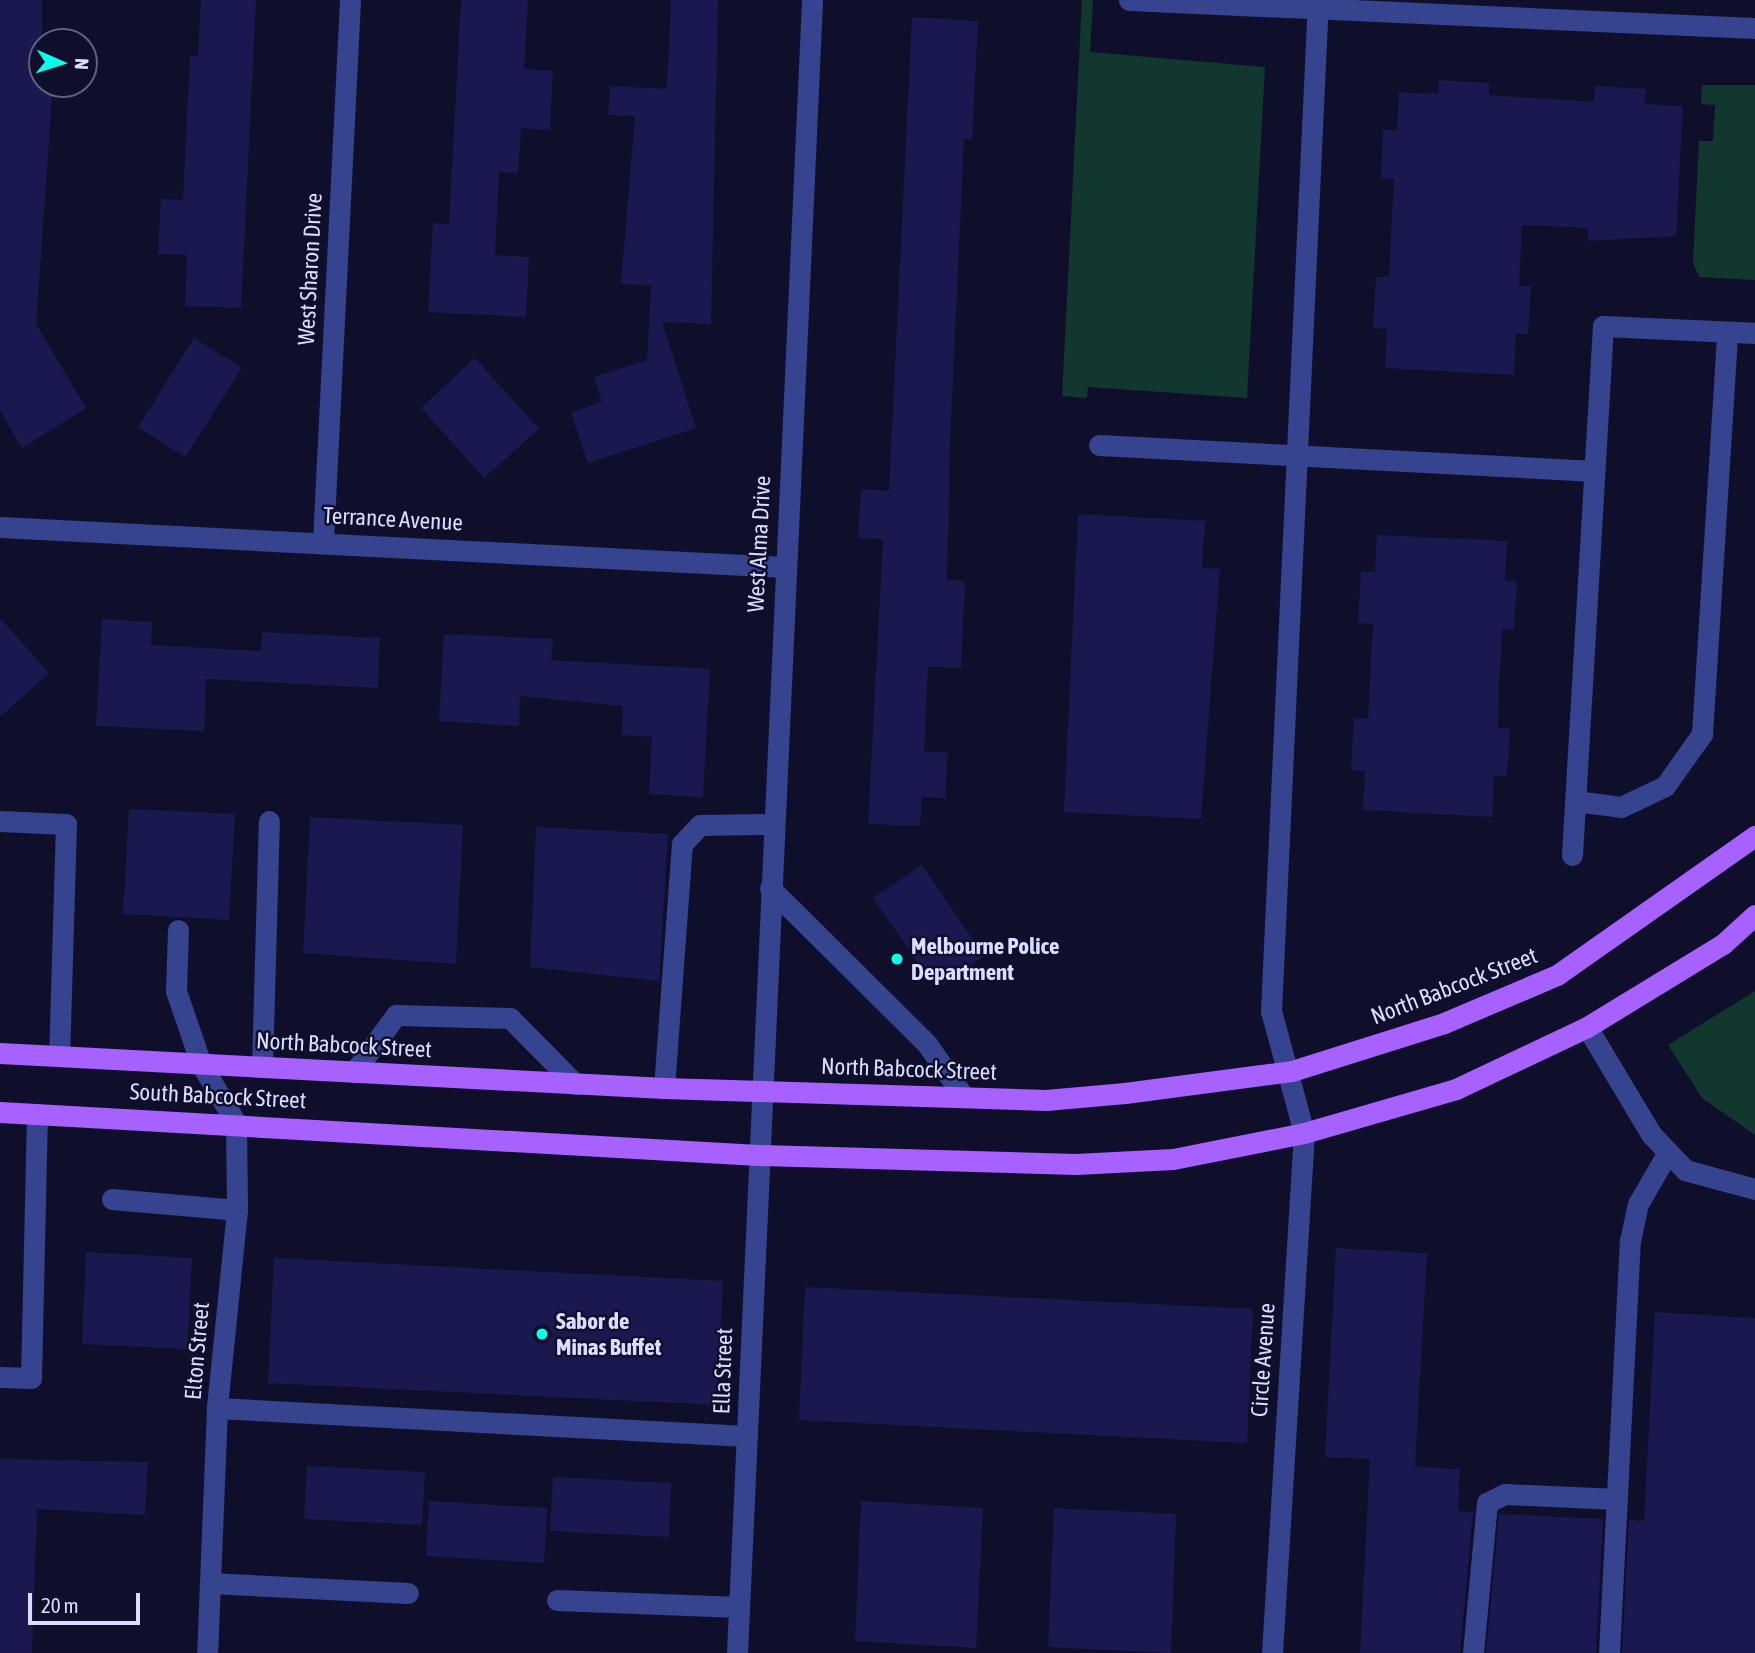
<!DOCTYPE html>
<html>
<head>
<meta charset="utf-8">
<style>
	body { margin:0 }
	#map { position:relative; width:1755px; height:1653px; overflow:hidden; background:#0f0f2c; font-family:"Asap Condensed",sans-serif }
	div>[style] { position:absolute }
	.green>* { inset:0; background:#11372e }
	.building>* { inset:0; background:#1a194f }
	.minor>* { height:21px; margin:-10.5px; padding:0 10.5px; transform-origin:10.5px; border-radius:10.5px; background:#36438f }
	.major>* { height:21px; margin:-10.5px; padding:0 10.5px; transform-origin:10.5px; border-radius:10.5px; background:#a661ff }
	.dots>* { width:19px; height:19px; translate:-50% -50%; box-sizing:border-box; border:4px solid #0f0f2c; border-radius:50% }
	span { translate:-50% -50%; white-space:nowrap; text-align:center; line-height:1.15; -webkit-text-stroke:5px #0f0f2c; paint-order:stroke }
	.street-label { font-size:23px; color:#daddff }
	.poi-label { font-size:23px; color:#daddff; font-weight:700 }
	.left { translate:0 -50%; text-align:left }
	.north { position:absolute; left:28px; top:28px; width:70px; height:70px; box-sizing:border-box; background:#0f0f2c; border:2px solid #606180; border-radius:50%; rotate:93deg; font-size:19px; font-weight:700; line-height:28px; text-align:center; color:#daddff }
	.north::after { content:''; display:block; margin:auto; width:24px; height:32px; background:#06ffe9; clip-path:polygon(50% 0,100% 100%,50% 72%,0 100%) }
	.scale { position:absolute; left:28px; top:1593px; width:112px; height:32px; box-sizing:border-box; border:4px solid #daddff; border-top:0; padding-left:9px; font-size:21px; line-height:24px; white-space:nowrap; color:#daddff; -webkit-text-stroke:5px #0f0f2c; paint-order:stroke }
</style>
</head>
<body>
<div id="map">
	<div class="green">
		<i style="clip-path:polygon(1082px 0,1093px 0,1090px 52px,1265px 67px,1247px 398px,1088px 387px,1087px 398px,1062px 396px)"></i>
		<i style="clip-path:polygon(1702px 85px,1755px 85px,1755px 280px,1699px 277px,1693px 263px,1699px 141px,1713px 141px,1715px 105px,1701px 104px)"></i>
		<i style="clip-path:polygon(1755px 991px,1755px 1135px,1702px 1098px,1668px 1045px)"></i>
	</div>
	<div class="building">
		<i style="clip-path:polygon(0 0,42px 0,42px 84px,53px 84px,36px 324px,86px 408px,22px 448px,0 411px)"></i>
		<i style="clip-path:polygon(201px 0,256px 0,241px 308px,185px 306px,187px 255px,158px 254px,161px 199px,183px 200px,190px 56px,198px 56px)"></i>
		<i style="clip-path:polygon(461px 0,528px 0,524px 69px,553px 71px,550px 130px,521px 128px,518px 173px,499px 172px,495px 255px,529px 257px,526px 317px,428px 312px,433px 223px,449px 224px)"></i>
		<i style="clip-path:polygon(671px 0,718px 0,711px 324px,662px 322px,696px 428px,588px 463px,571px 412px,602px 402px,594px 377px,647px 360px,651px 285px,621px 284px,635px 116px,608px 115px,610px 86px,667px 89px)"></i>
		<i style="clip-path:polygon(912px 17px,978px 21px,972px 139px,964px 138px,950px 442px,947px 580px,965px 581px,961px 668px,928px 667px,924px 751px,948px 753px,945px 798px,922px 797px,920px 826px,868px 824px,883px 539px,858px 538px,861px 489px,889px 491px)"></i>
		<i style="clip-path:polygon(1439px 80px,1489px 83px,1489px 95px,1594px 102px,1595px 86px,1646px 89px,1644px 104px,1683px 106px,1676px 236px,1588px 241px,1588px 228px,1522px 225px,1519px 286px,1531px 286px,1528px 334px,1516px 334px,1514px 375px,1385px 368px,1387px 329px,1373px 328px,1376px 277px,1389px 277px,1394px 179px,1381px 178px,1383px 130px,1397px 130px,1399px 92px,1438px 94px)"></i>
		<i style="clip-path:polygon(194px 338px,242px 368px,185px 457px,138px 427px)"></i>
		<i style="clip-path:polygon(475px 358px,539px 429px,484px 478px,421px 408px)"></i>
		<i style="clip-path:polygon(1078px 514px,1205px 521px,1202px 568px,1220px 569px,1201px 819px,1064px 812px)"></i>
		<i style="clip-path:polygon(1377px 535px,1507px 541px,1505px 581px,1517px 581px,1514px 629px,1502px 629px,1499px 688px,1498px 728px,1510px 728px,1507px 776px,1494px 776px,1492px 817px,1363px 810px,1365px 771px,1351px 770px,1354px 718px,1368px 719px,1373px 624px,1358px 623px,1361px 572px,1375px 572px)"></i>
		<i style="clip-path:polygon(0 618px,49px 673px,0 717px)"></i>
		<i style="clip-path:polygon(102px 619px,152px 622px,151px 645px,261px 651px,262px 632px,380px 638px,378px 688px,206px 679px,204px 731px,96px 726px)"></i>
		<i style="clip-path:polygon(444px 634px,553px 639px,551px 660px,710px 669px,703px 797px,649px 794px,652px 737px,622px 735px,623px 706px,520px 696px,519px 726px,439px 721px)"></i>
		<i style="clip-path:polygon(129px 809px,235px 814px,229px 920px,123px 914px)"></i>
		<i style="clip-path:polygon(310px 817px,463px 825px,456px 964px,303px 953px)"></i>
		<i style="clip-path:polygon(536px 827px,668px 834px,659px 981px,530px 967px)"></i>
		<i style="clip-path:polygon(922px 865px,984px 956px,936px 989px,873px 898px)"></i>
		<i style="clip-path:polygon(1336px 1248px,1427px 1253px,1415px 1467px,1460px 1469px,1458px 1511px,1473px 1512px,1460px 1653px,1360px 1653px,1370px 1459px,1325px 1457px)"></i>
		<i style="clip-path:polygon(86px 1252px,192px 1258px,187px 1349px,82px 1344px)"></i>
		<i style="clip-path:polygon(274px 1258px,723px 1281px,717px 1405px,268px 1383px)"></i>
		<i style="clip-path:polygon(805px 1287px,1253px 1309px,1247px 1443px,799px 1420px)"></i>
		<i style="clip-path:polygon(1655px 1312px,1755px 1318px,1755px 1653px,1622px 1653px,1629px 1520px,1644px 1521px)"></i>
		<i style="clip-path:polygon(0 1459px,148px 1462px,145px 1515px,37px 1509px,32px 1653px,0 1653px)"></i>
		<i style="clip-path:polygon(307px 1466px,425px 1472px,422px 1525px,304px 1519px)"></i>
		<i style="clip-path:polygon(553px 1477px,671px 1483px,669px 1537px,550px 1531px)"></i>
		<i style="clip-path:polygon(429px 1501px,547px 1508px,544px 1563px,426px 1556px)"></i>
		<i style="clip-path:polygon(861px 1501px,983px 1508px,976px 1648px,855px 1641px)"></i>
		<i style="clip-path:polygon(1054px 1508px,1176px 1514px,1171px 1653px,1048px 1647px)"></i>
		<i style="clip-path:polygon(1499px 1514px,1603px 1519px,1596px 1653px,1486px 1653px)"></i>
	</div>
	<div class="minor">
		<i style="left:1129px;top:0;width:627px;rotate:2.56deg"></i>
		<i style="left:1099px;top:445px;width:496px;rotate:3deg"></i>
		<i style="left:0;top:527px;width:785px;rotate:2.92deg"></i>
		<i style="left:323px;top:541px;width:542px;rotate:-87.14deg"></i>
		<i style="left:1575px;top:801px;width:46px;rotate:7.4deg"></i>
		<i style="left:1621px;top:807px;width:49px;rotate:-25.5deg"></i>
		<i style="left:1665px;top:786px;width:64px;rotate:-54.6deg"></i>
		<i style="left:1702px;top:734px;width:403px;rotate:-86.4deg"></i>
		<i style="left:0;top:821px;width:66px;rotate:2.6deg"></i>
		<i style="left:66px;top:824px;width:232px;rotate:91.7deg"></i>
		<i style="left:1572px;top:855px;width:530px;rotate:-86.65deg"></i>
		<i style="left:1603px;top:326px;width:152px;rotate:2.6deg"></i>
		<i style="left:770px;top:888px;width:221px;rotate:44.8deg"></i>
		<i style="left:927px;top:1044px;width:65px;rotate:55.1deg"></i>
		<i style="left:178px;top:930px;width:61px;rotate:91.9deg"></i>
		<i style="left:176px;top:991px;width:77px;rotate:71.1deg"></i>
		<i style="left:201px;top:1064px;width:69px;rotate:59.3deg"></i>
		<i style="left:236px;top:1123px;width:87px;rotate:89.3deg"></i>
		<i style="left:237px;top:1210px;width:199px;rotate:95.8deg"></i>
		<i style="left:217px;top:1408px;width:245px;rotate:92.3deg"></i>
		<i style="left:1587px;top:1027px;width:125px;rotate:59.1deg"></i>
		<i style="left:1651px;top:1134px;width:50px;rotate:46.6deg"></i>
		<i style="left:1685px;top:1170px;width:73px;rotate:15.2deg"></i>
		<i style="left:262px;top:1067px;width:246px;rotate:-88.4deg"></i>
		<i style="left:354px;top:1072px;width:71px;rotate:-53.6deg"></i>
		<i style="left:396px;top:1015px;width:114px;rotate:1.5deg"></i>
		<i style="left:510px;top:1018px;width:93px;rotate:45.4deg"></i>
		<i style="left:664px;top:1088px;width:245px;rotate:-85.8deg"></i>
		<i style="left:682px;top:844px;width:26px;rotate:-47deg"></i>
		<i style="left:700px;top:825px;width:73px;rotate:-0.8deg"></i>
		<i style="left:112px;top:1199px;width:125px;rotate:5deg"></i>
		<i style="left:0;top:1377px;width:31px;rotate:2deg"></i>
		<i style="left:31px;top:1378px;width:264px;rotate:-88.7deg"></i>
		<i style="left:217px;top:1408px;width:530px;rotate:3.03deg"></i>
		<i style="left:210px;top:1583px;width:198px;rotate:2.9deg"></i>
		<i style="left:557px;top:1600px;width:182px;rotate:2.2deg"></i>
		<i style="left:737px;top:1653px;width:1655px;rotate:-87.4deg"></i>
		<i style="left:1272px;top:1653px;width:521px;rotate:-86.48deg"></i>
		<i style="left:1304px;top:1133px;width:126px;rotate:-105.1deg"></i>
		<i style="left:1271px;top:1011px;width:1012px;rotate:-87.34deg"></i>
		<i style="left:1473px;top:1653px;width:151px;rotate:-84.7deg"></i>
		<i style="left:1487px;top:1503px;width:20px;rotate:-27deg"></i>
		<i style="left:1505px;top:1494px;width:112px;rotate:2.6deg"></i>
		<i style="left:1609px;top:1653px;width:413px;rotate:-87.1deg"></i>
		<i style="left:1630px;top:1241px;width:38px;rotate:-78deg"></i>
		<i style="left:1638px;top:1204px;width:60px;rotate:-60deg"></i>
	</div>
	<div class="major">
		<i style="left:0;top:1053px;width:665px;rotate:3.02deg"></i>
		<i style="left:664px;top:1088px;width:382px;rotate:1.8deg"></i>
		<i style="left:1046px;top:1100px;width:79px;rotate:-5.1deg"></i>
		<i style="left:1125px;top:1093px;width:168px;rotate:-7.5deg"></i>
		<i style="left:1292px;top:1071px;width:159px;rotate:-17.5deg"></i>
		<i style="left:1444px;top:1023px;width:123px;rotate:-23deg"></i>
		<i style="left:1557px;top:975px;width:242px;rotate:-35.1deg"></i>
		<i style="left:0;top:1112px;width:759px;rotate:3.25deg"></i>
		<i style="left:758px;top:1155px;width:318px;rotate:1.6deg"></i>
		<i style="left:1076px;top:1164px;width:97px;rotate:-3deg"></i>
		<i style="left:1173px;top:1159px;width:134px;rotate:-11.2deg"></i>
		<i style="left:1304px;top:1133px;width:158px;rotate:-16.1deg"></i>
		<i style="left:1456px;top:1089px;width:145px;rotate:-25.3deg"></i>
		<i style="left:1587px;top:1027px;width:159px;rotate:-31.4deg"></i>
		<i style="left:1723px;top:944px;width:43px;rotate:-42.2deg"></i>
	</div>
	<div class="dots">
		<i style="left:897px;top:959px;background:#06ffe9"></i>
		<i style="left:542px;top:1334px;background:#06ffe9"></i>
	</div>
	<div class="street-label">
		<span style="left:310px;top:269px;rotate:-87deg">West Sharon Drive</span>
		<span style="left:393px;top:519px;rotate:3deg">Terrance Avenue</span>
		<span style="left:759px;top:544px;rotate:-87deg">West Alma Drive</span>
		<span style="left:1454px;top:986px;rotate:-21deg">North Babcock Street</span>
		<span style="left:344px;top:1045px;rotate:3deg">North Babcock Street</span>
		<span style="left:909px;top:1069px;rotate:2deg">North Babcock Street</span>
		<span style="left:218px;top:1096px;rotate:3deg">South Babcock Street</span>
		<span style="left:197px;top:1351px;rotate:-85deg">Elton Street</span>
		<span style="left:1263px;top:1360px;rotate:-86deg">Circle Avenue</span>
		<span style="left:723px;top:1371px;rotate:-88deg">Ella Street</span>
	</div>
	<div class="poi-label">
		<span class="left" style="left:911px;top:959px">Melbourne Police<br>Department</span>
		<span class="left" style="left:556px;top:1334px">Sabor de<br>Minas Buffet</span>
	</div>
	<div class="north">N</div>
	<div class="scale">20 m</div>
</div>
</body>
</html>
